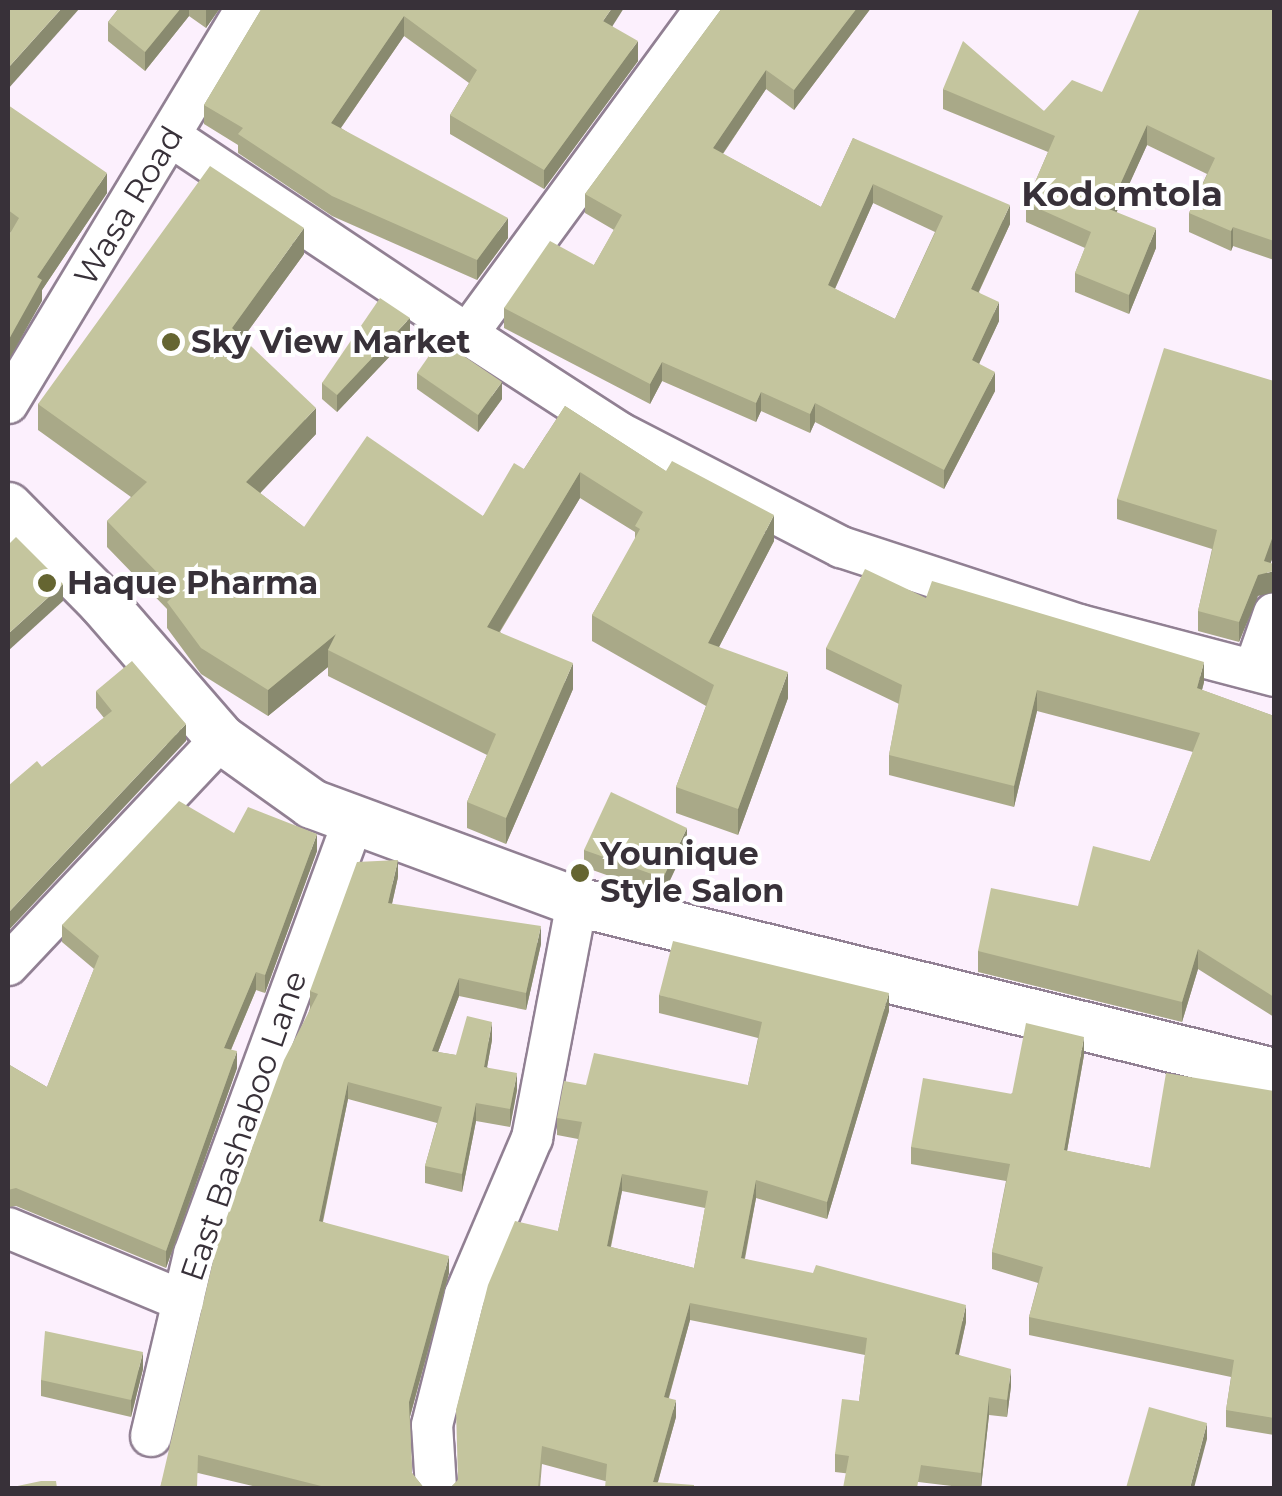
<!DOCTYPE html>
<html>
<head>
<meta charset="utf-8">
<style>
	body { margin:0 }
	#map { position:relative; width:1282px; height:1496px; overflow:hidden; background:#fcf0fd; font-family:Montserrat,sans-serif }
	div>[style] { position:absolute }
	.roads { filter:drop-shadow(2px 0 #918093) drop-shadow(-2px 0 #918093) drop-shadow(0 2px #918093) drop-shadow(0 -2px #918093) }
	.minor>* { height:40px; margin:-20px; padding:0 20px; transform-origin:20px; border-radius:20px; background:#fff }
	.tertiary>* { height:48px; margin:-24px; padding:0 24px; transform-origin:24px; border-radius:24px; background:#fff }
	.wall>* { inset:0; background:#a9a988 }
	.shaded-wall>* { inset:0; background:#898a6f }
	.building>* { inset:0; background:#c4c59e }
	.dots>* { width:28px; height:28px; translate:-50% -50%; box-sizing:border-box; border:5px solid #fff; border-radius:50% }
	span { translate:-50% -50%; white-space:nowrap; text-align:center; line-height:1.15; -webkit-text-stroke:8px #fff; paint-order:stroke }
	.street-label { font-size:32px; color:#383139 }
	.poi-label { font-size:32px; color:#383139; font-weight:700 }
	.left { translate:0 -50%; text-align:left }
	.neighbourhood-label { font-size:35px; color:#383139; font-weight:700 }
	.frame { position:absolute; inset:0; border:10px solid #383139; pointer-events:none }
</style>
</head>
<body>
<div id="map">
	<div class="roads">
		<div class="minor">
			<i style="left:706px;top:8px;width:404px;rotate:126.2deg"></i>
			<i style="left:467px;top:334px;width:182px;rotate:32.9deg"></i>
			<i style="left:620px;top:433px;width:249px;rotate:27.3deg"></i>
			<i style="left:841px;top:547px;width:251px;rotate:18.1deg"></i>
			<i style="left:1080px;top:625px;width:201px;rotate:14.7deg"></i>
			<i style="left:170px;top:136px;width:357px;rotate:33.7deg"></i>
			<i style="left:8px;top:403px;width:461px;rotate:-58.9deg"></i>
			<i style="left:1254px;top:670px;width:60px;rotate:-70.7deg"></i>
			<i style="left:8px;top:965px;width:311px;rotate:-46.7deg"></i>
			<i style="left:8px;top:1228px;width:190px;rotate:22.6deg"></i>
			<i style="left:151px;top:1436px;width:187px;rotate:-76.7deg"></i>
			<i style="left:194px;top:1254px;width:461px;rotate:-69.8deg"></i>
			<i style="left:436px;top:1488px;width:63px;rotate:-93.6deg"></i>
			<i style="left:432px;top:1425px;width:134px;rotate:-75.8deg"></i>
			<i style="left:465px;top:1295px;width:171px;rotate:-66.9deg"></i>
			<i style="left:532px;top:1138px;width:240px;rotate:-79.2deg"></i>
		</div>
		<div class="tertiary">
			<i style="left:8px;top:507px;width:134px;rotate:45.3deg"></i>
			<i style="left:102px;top:602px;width:181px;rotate:49deg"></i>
			<i style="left:221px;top:739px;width:112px;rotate:35.5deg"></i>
			<i style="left:312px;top:804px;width:283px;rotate:20.3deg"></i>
			<i style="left:577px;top:902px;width:718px;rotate:13.78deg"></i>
		</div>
	</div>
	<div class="wall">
		<i style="clip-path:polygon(119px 8px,220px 8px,206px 28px,189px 16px,145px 71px,108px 41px,108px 22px)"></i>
		<i style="clip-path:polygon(262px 8px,612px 26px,638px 61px,544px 189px,450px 134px,450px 115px,469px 83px,404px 36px,341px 128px,508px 238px,477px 280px,332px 216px,238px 153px,238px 145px,204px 124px,204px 105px)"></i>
		<i style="clip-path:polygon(evenodd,722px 8px,871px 8px,794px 110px,766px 89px,723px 154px,821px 207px,853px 138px,1010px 224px,979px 292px,999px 321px,979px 363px,995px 391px,944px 489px,815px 422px,810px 433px,761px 411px,756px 422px,662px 381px,650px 404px,504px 328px,504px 308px,594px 265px,614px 230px,585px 213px,585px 194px,722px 8px,873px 203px,935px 232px,895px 319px,835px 289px,873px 203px)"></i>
		<i style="clip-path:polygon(1274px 8px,1274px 260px,1233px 246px,1231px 251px,1189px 232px,1189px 213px,1207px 174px,1147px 145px,1116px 212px,1156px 248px,1129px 314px,1075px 292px,1075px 273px,1085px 248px,1026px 222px,1026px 203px,1048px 152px,943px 109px,943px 89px,1044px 111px,1102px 92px)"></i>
		<i style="clip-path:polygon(8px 105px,107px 193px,42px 290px,42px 301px,10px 232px,8px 230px)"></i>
		<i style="clip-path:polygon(304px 254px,243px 338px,316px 434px,260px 493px,304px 527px,483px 516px,524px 469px,565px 406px,774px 541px,719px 647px,788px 698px,738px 835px,676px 813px,676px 787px,706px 706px,592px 641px,592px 615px,635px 540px,635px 532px,580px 498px,500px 632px,573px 689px,506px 844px,467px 828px,467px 802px,487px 755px,328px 676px,328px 667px,268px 716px,201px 674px,167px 628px,167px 609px,107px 547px,107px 521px,131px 497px,38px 430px,38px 404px)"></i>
		<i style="clip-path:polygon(410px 335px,337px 412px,322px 399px,322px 383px)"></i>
		<i style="clip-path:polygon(417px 373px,502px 399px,478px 432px,417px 389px)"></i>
		<i style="clip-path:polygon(1274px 381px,1274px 554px,1239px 642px,1198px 631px,1198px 611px,1212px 549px,1117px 519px,1117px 499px)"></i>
		<i style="clip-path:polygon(926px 598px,1204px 682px,1202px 690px,1274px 716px,1274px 1017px,1198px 969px,1182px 1022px,978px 972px,978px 951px,1078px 906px,1150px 861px,1193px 752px,1037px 711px,1014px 807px,889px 775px,889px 755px,899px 704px,826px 669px,826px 648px)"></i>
		<i style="clip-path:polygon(96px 691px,186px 741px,42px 767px,104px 718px,96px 708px)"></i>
		<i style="clip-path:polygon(234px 833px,317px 851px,265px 993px,256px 990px,231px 1050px,237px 1068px,166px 1268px,16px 1206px,8px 1207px,8px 1064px,47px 1087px,94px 969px,62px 942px,62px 925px)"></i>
		<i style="clip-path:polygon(687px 844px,663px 895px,584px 867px,584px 850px)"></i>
		<i style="clip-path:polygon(398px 877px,392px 904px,541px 944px,526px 1010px,459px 996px,438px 1052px,456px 1055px,492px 1040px,487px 1067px,517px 1090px,510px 1127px,476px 1121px,462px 1192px,425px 1183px,425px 1166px,437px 1123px,348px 1099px,323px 1222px,449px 1273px,410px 1417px,412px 1473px,424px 1488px,261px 1488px,198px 1473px,160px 1488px,310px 1008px,310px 991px)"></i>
		<i style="clip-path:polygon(evenodd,659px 995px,889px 1011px,827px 1219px,756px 1198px,745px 1259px,966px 1322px,959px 1355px,1011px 1386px,1007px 1417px,989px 1415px,981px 1488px,969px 1488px,835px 1472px,835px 1454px,859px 1401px,865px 1355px,690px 1320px,669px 1398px,676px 1417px,658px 1482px,605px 1481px,542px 1464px,540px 1488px,450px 1488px,457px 1481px,558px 1231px,578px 1139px,557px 1135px,557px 1118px,586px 1085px,748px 1085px,758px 1038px,659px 1013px,659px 995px,622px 1191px,705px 1208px,694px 1268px,611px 1247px,622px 1191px)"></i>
		<i style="clip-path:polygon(1084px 1055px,1067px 1151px,1150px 1168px,1274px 1091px,1274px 1435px,1226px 1427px,1226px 1410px,1231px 1377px,1029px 1335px,1029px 1317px,1038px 1283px,992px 1269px,992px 1252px,1006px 1181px,911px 1164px,911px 1147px)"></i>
		<i style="clip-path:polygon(143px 1369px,131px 1417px,41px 1396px,41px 1380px)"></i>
	</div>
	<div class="shaded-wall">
		<i style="clip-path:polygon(62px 8px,80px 8px,8px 89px,8px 68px)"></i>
		<i style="clip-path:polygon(181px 8px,189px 8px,189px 16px,145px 71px,145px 52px)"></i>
		<i style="clip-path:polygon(207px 8px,220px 8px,206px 28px,206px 9px)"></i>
		<i style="clip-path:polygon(612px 8px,624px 8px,603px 41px,603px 21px)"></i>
		<i style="clip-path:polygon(857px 8px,871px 8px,794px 110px,794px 90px)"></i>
		<i style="clip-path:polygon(404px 16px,404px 36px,331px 142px,331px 123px)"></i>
		<i style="clip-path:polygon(638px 41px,638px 61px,544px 189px,544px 170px)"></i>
		<i style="clip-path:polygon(766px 70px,766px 89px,713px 168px,713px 148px)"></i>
		<i style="clip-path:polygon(1147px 125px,1147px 145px,1109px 229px,1109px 209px)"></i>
		<i style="clip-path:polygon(107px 173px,107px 193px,42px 290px,42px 301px,8px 361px,8px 341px,37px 277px)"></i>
		<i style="clip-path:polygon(873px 184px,873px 203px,828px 304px,828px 285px)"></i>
		<i style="clip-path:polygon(1010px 205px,1010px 224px,971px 308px,971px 289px)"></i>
		<i style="clip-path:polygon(508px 218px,508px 238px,477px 280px,477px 260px)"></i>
		<i style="clip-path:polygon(1233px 227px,1233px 246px,1231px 251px,1231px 231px)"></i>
		<i style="clip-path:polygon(304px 228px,304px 254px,232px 353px,232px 328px)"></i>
		<i style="clip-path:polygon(1156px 228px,1156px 248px,1129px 314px,1129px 295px)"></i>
		<i style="clip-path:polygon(999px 302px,999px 321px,972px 379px,972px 360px)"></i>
		<i style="clip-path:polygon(410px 318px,410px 335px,337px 412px,337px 395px)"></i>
		<i style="clip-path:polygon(662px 362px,662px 381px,650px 404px,650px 384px)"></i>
		<i style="clip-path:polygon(995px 372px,995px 391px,944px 489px,944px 470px)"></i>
		<i style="clip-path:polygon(502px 382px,502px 399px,478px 432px,478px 415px)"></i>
		<i style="clip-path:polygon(761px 392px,761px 411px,756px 422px,756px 403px)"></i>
		<i style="clip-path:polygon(815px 403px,815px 422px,810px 433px,810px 414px)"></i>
		<i style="clip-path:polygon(316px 408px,316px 434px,246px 508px,246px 482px)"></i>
		<i style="clip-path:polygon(580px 472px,580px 498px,487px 652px,487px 627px)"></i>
		<i style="clip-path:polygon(774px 515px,774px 541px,708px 668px,708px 643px)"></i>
		<i style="clip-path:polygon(1274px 533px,1274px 554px,1267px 573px,1274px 571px,1274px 592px,1258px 596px,1239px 642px,1239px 622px)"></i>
		<i style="clip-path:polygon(63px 584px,63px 601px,8px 651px,8px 634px)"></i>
		<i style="clip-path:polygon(336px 634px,328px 650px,328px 667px,268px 716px,268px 690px)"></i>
		<i style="clip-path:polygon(1204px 662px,1204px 682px,1197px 709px,1197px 688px)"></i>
		<i style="clip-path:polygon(573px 663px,573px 689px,506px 844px,506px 818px)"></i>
		<i style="clip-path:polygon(788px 672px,788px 698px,738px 835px,738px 809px)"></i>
		<i style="clip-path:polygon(1037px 690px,1037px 711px,1014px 807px,1014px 786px)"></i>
		<i style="clip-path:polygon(186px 724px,186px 741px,8px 931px,8px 913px)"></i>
		<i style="clip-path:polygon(687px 828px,687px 844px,663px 895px,663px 878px)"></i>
		<i style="clip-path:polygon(317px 834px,317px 851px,265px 993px,265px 975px)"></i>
		<i style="clip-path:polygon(398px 860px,398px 877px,388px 921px,388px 903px)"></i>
		<i style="clip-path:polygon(541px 926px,541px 944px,526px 1010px,526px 993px)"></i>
		<i style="clip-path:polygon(1198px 949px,1198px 969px,1182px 1022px,1182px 1002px)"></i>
		<i style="clip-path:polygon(256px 972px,256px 990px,224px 1066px,224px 1048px)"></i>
		<i style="clip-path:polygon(459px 978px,459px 996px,432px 1068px,432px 1051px)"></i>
		<i style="clip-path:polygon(889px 993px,889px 1011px,827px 1219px,827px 1202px)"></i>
		<i style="clip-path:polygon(492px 1022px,492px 1040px,484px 1084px,484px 1067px)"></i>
		<i style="clip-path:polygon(1084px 1037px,1084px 1055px,1064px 1168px,1064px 1150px)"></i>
		<i style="clip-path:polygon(237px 1051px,237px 1068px,166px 1268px,166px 1251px)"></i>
		<i style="clip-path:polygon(517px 1073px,517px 1090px,510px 1127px,510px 1109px)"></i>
		<i style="clip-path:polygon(348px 1082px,348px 1099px,319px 1238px,319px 1221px)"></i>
		<i style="clip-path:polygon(476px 1103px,476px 1121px,462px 1192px,462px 1174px)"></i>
		<i style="clip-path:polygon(622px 1174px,622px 1191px,607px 1263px,607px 1246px)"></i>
		<i style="clip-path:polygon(756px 1180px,756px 1198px,741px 1276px,741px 1258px)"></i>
		<i style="clip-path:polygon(449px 1256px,449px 1273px,409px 1420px,409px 1402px)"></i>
		<i style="clip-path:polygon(690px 1303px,690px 1320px,664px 1414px,664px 1397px)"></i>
		<i style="clip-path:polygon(966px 1305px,966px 1322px,955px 1371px,955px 1354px)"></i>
		<i style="clip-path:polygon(143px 1352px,143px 1369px,131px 1417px,131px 1400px)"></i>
		<i style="clip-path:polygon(1011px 1369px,1011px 1386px,1007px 1417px,1007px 1400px)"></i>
		<i style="clip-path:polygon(989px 1397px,989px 1415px,981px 1488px,981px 1473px)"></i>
		<i style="clip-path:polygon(676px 1400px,676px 1417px,656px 1488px,653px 1482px)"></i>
		<i style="clip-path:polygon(1207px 1423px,1207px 1439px,1194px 1488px,1190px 1488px)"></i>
	</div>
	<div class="building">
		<i style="clip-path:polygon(8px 8px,62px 8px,8px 68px)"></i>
		<i style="clip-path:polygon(119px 8px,181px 8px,145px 52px,108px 22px)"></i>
		<i style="clip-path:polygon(262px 8px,612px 8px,603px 21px,638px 41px,544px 170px,450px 115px,477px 70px,404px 16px,331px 123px,508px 218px,477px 260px,332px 196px,238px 134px,243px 128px,204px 105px)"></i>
		<i style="clip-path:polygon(evenodd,722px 8px,857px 8px,794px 90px,766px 70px,713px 148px,821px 207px,853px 138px,1010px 205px,971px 289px,999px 302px,972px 360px,995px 372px,944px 470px,815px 403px,810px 414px,761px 392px,756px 403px,662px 362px,650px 384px,504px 308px,550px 241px,594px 265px,622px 215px,585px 194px,722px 8px,873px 184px,943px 216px,895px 319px,828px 285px,873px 184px)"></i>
		<i style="clip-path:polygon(1140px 8px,1274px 8px,1274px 241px,1233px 227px,1231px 231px,1189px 213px,1215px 158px,1147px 125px,1109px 209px,1156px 228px,1129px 295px,1075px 273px,1091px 232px,1026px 203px,1055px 136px,943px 89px,963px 41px,1044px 111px,1072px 80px,1102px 92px)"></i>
		<i style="clip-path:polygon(8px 105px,107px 173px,37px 277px,42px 280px,8px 341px,8px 237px,19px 218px,8px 210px)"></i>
		<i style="clip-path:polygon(210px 166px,304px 228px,232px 328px,316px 408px,246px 482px,304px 527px,367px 436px,483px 516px,514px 463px,524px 469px,565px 406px,666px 471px,672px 461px,774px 515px,708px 643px,788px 672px,738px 809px,676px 787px,714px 685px,592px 615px,640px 529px,635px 526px,643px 512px,580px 472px,487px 627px,573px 663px,506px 818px,467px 802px,496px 734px,328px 650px,336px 634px,268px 690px,201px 648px,167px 602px,177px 593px,107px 521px,147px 482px,38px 404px)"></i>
		<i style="clip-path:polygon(380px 298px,410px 318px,337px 395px,322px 383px)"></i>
		<i style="clip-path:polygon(440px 340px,502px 382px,478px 415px,417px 373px)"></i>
		<i style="clip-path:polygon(1164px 348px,1274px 381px,1274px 533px,1264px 561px,1274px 564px,1274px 571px,1258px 575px,1239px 622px,1198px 611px,1217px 530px,1117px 499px)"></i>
		<i style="clip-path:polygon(16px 537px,63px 584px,8px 634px,8px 545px)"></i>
		<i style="clip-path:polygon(865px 569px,926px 598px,932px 581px,1204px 662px,1197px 688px,1274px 716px,1274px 997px,1198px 949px,1182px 1002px,978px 951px,991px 888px,1078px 906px,1093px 846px,1150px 861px,1200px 733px,1037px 690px,1014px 786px,889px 755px,902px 685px,826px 648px)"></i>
		<i style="clip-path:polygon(132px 661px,186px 724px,8px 913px,8px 786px,37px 761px,42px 767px,112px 711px,96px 691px)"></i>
		<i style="clip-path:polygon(611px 792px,687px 828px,663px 878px,584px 850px)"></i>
		<i style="clip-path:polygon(179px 801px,234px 833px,248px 807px,317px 834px,265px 975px,256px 972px,224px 1048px,237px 1051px,166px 1251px,16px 1188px,8px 1190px,8px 1064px,47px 1087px,99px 956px,62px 925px)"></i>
		<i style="clip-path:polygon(398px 860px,388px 903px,541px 926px,526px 993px,459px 978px,432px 1051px,456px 1055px,467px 1016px,492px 1022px,484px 1067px,517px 1073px,510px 1109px,476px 1103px,462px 1174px,425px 1166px,442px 1107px,348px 1082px,319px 1221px,449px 1256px,409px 1402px,412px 1473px,424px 1488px,329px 1488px,198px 1455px,197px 1488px,160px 1488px,217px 1244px,284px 1060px,318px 994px,310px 991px,357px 862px)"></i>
		<i style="clip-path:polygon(evenodd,673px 941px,889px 993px,827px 1202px,756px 1180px,741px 1258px,813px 1273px,816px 1265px,966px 1305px,955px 1354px,1011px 1369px,1007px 1400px,989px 1397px,981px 1473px,921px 1465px,917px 1488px,843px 1488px,849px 1456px,835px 1454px,842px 1399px,859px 1401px,867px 1338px,690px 1303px,664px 1397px,676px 1400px,653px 1482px,694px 1485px,694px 1488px,605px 1488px,607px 1464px,542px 1446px,538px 1488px,450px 1488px,458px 1480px,456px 1410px,488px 1285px,515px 1221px,558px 1231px,582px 1122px,557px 1118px,564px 1081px,586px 1085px,594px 1053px,748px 1085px,762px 1022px,659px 995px,673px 941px,622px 1174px,708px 1191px,694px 1268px,607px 1246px,622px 1174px)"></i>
		<i style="clip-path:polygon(1026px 1023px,1084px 1037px,1064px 1150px,1150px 1168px,1166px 1073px,1274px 1091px,1274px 1418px,1226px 1410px,1234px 1360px,1029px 1317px,1043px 1267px,992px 1252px,1010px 1164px,911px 1147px,923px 1078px,1012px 1094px)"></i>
		<i style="clip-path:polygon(45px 1331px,143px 1352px,131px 1400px,41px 1380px)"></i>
		<i style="clip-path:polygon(1149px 1407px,1207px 1423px,1190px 1488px,1126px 1488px)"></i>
		<i style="clip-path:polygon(41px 1481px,56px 1481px,57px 1488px,116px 1488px,8px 1488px)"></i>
	</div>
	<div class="dots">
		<i style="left:171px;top:342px;background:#656531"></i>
		<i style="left:47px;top:583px;background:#656531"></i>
		<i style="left:580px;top:873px;background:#656531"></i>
	</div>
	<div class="street-label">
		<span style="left:129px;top:206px;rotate:-59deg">Wasa Road</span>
		<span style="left:244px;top:1126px;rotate:-71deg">East Bashaboo Lane</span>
	</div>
	<div class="poi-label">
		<span class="left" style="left:191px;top:342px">Sky View Market</span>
		<span class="left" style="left:67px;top:583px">Haque Pharma</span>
		<span class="left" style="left:600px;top:873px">Younique<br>Style Salon</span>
	</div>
	<div class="neighbourhood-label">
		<span style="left:1122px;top:194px">Kodomtola</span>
	</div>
	<div class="frame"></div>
</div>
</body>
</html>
